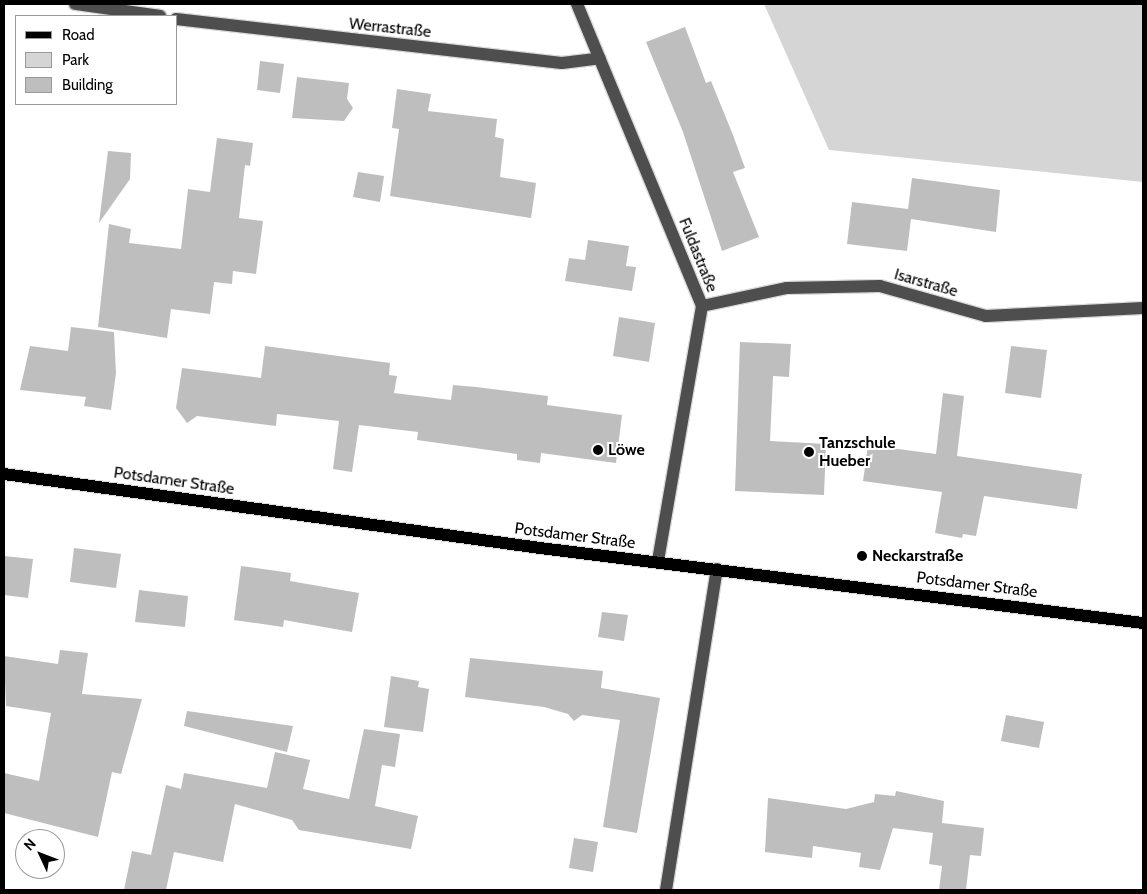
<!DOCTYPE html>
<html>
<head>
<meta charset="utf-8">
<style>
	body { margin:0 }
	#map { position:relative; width:1147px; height:894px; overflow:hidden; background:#fff; font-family:Cabin,sans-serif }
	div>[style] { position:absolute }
	.green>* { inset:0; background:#d5d5d5 }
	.building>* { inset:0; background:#bebebe }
	.roads { filter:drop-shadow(1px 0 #dbdbdb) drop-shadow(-1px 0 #dbdbdb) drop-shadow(0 1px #dbdbdb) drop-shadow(0 -1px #dbdbdb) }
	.minor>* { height:12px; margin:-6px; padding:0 6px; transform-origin:6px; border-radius:6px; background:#4e4e4e }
	.major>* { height:12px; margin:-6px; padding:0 6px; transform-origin:6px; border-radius:6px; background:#000 }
	.dots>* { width:14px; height:14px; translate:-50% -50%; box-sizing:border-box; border:2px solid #fff; border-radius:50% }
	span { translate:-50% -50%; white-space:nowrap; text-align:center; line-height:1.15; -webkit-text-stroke:4px #fff; paint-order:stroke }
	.street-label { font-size:16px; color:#000 }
	.poi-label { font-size:16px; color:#000; font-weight:700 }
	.left { translate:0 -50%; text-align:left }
	.frame { position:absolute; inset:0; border:5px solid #000; pointer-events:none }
	.legend { position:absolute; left:15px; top:15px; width:162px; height:90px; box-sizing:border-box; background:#fff; border:1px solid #999; margin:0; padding:6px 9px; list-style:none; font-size:15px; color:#000 }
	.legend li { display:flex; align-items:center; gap:10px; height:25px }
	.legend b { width:25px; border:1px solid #999 }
	.north { position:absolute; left:15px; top:829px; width:50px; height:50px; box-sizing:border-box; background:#fff; border:1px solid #999; border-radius:50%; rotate:313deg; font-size:14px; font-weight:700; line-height:20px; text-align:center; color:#000 }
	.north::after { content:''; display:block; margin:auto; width:18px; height:22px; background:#000; clip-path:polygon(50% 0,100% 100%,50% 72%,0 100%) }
</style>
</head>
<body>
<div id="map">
	<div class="green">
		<i style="clip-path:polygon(764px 4px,1143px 4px,1143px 182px,829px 150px)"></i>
	</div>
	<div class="building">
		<i style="clip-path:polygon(685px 27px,706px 83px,711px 81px,733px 135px,745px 168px,733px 172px,759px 237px,722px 251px,683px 132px,646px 42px)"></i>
		<i style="clip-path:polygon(260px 61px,284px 64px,280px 93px,257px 90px)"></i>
		<i style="clip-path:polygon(297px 77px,349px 83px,347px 99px,353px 108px,344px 121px,292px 118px)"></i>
		<i style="clip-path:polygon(397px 89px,431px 94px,428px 111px,497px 119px,495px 137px,504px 139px,500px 177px,536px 183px,531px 218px,390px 196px,399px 129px,392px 128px)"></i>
		<i style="clip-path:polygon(217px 138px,253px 143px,250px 166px,245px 165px,239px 218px,263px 221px,256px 274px,233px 271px,232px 284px,214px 282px,210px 314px,171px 309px,167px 338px,98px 327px,109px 224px,131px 229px,129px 243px,181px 249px,188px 189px,210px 192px)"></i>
		<i style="clip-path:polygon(108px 151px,131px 153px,130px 179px,99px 223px)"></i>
		<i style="clip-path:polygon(358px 172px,384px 176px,380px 202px,353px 197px)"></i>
		<i style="clip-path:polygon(912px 178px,1000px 190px,996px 232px,911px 219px,907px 251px,847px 244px,852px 202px,908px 209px)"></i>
		<i style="clip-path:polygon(588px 240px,629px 246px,626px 266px,636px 267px,632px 291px,565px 281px,569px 258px,585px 260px)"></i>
		<i style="clip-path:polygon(619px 317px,655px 323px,649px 362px,613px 356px)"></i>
		<i style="clip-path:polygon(71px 327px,114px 332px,116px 373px,111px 410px,84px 406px,86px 397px,20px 390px,30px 346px,68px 351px)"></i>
		<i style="clip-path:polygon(740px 342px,791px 344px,789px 377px,773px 376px,770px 441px,826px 444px,824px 495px,735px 491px)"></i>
		<i style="clip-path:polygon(265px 346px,390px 363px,389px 375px,397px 376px,394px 393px,451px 400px,453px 385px,476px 387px,548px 396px,547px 405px,622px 415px,616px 463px,541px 453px,540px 463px,517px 460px,517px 454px,417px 440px,418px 432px,359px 425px,352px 472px,333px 469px,339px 421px,277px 414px,276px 426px,197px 416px,187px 423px,176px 408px,182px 368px,261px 378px)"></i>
		<i style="clip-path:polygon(1011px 346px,1047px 350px,1041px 398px,1005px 393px)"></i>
		<i style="clip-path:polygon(943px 393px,964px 396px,957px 456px,1082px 474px,1077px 509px,984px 496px,976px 536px,963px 534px,962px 538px,935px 533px,942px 492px,863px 481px,868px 445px,936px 454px)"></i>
		<i style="clip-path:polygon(74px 548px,121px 554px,116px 588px,70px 582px)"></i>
		<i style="clip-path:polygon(4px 556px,33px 559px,28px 598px,4px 595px)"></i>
		<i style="clip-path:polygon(241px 566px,291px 573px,290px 581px,359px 593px,352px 632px,284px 620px,283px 627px,234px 620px)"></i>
		<i style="clip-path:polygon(139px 590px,188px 596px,185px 627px,135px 622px)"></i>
		<i style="clip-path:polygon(602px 612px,628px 615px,624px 641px,598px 637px)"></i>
		<i style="clip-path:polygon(60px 650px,88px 653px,82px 694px,142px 699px,121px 774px,112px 772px,98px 837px,4px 813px,4px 773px,39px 781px,51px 713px,6px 706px,4px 656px,58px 664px)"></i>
		<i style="clip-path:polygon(470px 658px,603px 671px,601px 688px,660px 698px,637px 833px,603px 827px,620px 720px,582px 715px,574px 721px,568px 714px,544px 707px,465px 697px)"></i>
		<i style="clip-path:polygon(391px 676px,419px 681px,418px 687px,429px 689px,423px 732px,384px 727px)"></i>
		<i style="clip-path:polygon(187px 711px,293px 726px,287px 752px,184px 726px)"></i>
		<i style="clip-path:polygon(1006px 715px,1044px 722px,1039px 748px,1001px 741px)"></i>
		<i style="clip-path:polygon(364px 729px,400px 734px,395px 767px,382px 765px,375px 806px,418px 816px,411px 849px,299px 830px,292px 820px,235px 804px,223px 862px,174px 852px,166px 890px,124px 890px,132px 851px,151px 855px,166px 785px,181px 789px,184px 773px,267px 788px,275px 752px,310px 760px,303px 789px,349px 799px)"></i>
		<i style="clip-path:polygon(896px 791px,944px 801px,942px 823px,984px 828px,981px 856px,970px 855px,966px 890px,939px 890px,942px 866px,929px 864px,933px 833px,893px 828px,880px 870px,859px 867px,861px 853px,813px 846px,812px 858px,765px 852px,768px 798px,846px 809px,874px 802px,875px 794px,895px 796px)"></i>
		<i style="clip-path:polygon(574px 838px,598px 842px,593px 872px,569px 868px)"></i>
	</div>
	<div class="roads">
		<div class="minor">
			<i style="left:75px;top:4px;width:86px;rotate:8deg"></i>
			<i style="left:577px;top:4px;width:327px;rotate:67.5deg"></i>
			<i style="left:702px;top:306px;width:260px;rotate:99.8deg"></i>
			<i style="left:176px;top:19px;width:388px;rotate:6.5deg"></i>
			<i style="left:562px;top:63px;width:38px;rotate:-7deg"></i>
			<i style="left:702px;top:306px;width:87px;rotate:-12deg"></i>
			<i style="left:787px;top:288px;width:93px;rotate:-1.2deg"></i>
			<i style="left:880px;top:286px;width:110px;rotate:15.8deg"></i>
			<i style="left:986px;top:316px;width:157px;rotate:-2.9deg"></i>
			<i style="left:666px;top:890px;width:325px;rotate:-81deg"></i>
		</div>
		<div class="major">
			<i style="left:4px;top:474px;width:541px;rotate:7.86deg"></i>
			<i style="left:540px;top:548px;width:608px;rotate:7.09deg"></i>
		</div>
	</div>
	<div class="dots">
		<i style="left:598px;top:450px;background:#000"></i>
		<i style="left:809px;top:452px;background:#000"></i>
		<i style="left:862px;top:556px;background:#000"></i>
	</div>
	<div class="street-label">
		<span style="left:390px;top:28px;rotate:6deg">Werrastraße</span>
		<span style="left:698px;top:255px;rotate:68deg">Fuldastraße</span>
		<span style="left:926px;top:283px;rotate:16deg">Isarstraße</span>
		<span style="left:174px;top:481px;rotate:8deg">Potsdamer Straße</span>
		<span style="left:575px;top:536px;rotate:7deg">Potsdamer Straße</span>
		<span style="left:977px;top:585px;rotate:7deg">Potsdamer Straße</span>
	</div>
	<div class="poi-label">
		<span class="left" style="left:819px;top:452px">Tanzschule<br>Hueber</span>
		<span class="left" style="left:608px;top:450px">Löwe</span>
		<span class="left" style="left:872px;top:556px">Neckarstraße</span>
	</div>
	<div class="frame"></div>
	<ul class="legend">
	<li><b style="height:6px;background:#000"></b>Road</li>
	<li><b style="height:14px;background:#d5d5d5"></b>Park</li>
	<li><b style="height:14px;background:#bebebe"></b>Building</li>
	</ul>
	<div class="north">N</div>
</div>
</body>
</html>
